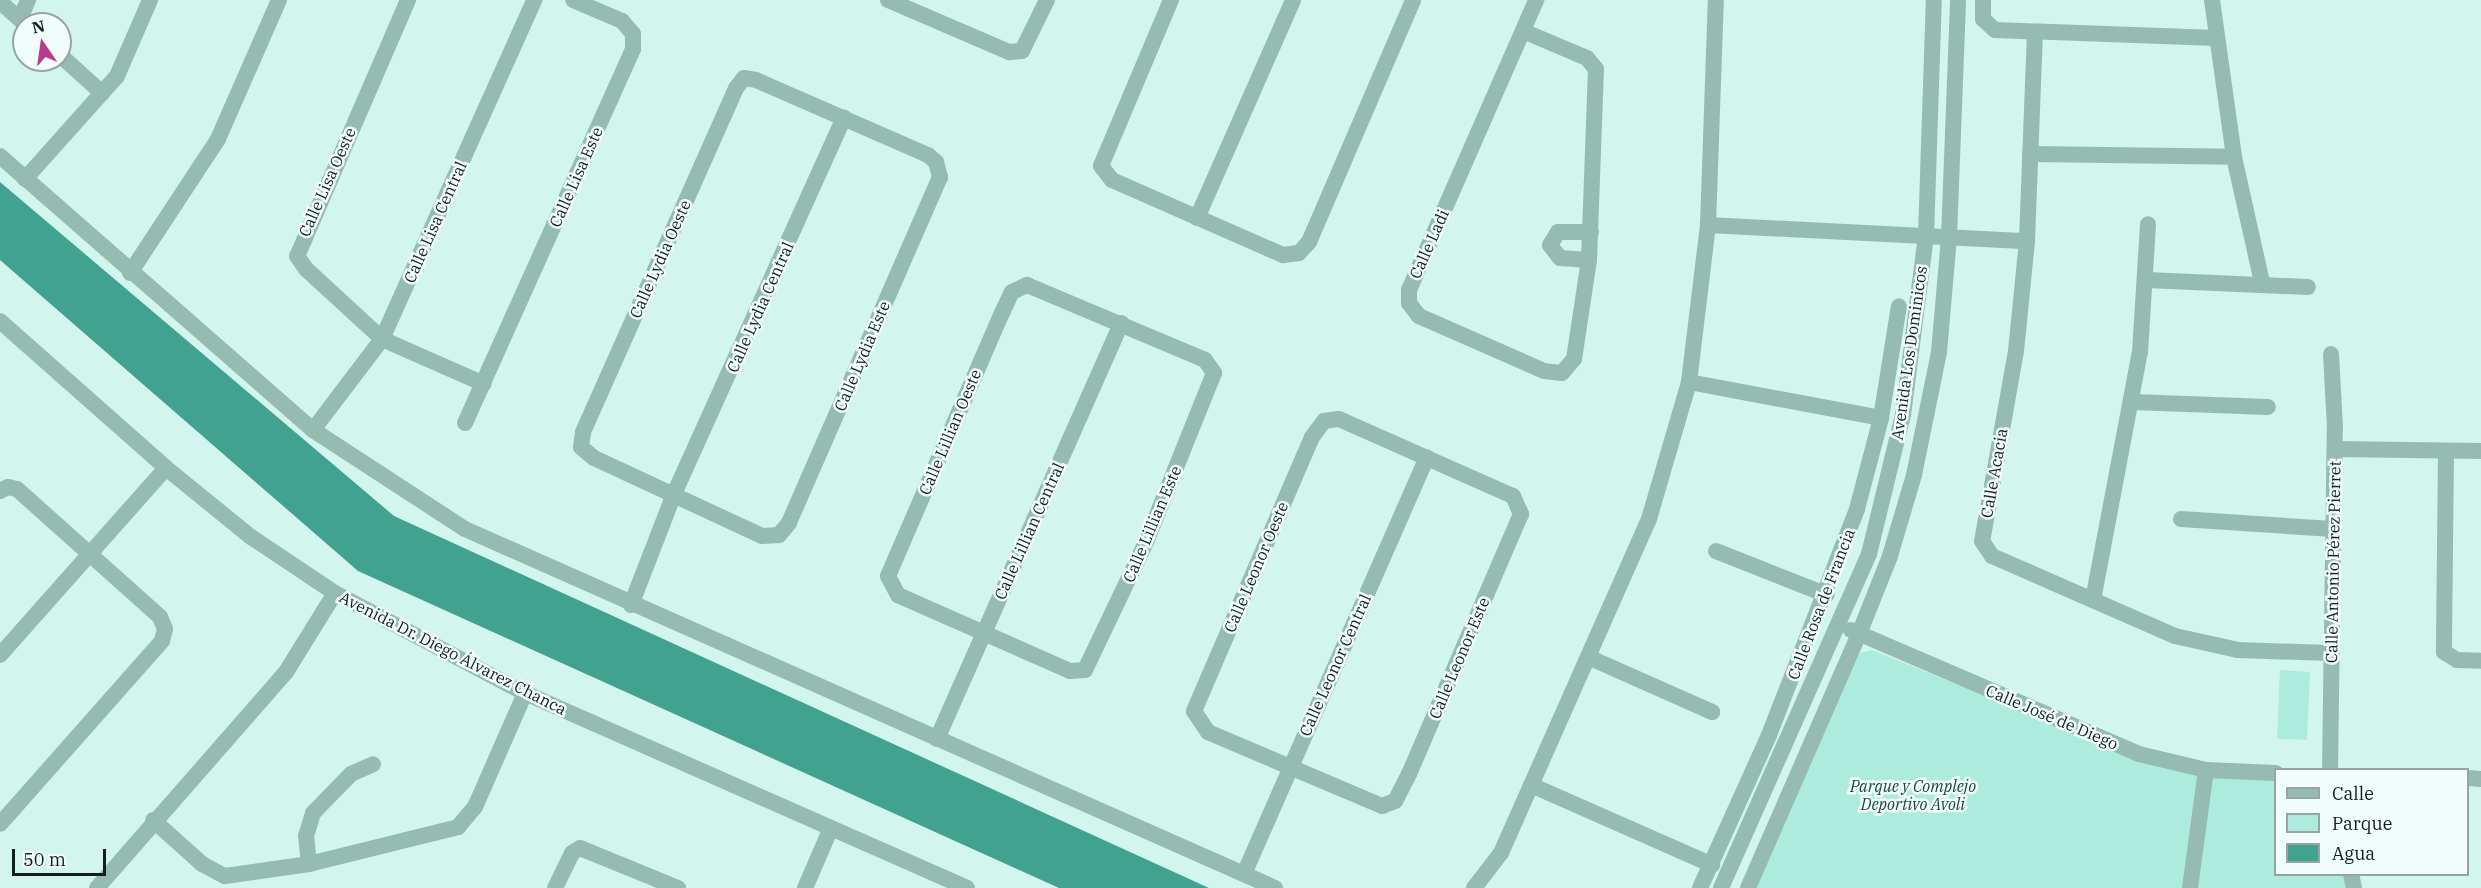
<!DOCTYPE html>
<html>
<head>
<meta charset="utf-8">
<style>
	body { margin:0 }
	#map { position:relative; width:2481px; height:888px; overflow:hidden; background:#d2f5ed; font-family:"IBM Plex Serif",serif }
	div>[style] { position:absolute }
	.green>* { inset:0; background:#adecdd }
	.water>* { inset:0; background:#41a290 }
	.minor>* { height:16px; margin:-8px; padding:0 8px; transform-origin:8px; border-radius:8px; background:#96bcb2 }
	span { translate:-50% -50%; white-space:nowrap; text-align:center; line-height:1.15; -webkit-text-stroke:5px #f0fdfa; paint-order:stroke }
	.street-label { font-size:16px; color:#121f1c }
	.park-label { font-size:16px; color:#1b463e; font-style:italic }
	.legend { position:absolute; left:2274px; top:768px; width:195px; height:108px; box-sizing:border-box; background:#f0fdfa; border:2px solid #97a4a1; margin:0; padding:8px 10px; list-style:none; font-size:18px; color:#121f1c }
	.legend li { display:flex; align-items:center; gap:12px; height:30px }
	.legend b { width:30px; border:2px solid #97a4a1 }
	.north { position:absolute; left:12px; top:12px; width:60px; height:60px; box-sizing:border-box; background:#f0fdfa; border:2px solid #97a4a1; border-radius:50%; rotate:347deg; font-size:16px; font-weight:700; line-height:24px; text-align:center; color:#121f1c }
	.north::after { content:''; display:block; margin:auto; width:21px; height:27px; background:#b73c8e; clip-path:polygon(50% 0,100% 100%,50% 72%,0 100%) }
	.scale { position:absolute; left:12px; top:849px; width:94px; height:27px; box-sizing:border-box; border:3px solid #121f1c; border-top:0; padding-left:8px; font-size:18px; line-height:21px; white-space:nowrap; color:#121f1c; -webkit-text-stroke:4px #f0fdfa; paint-order:stroke }
</style>
</head>
<body>
<div id="map">
	<div class="green">
		<i style="clip-path:polygon(1872px 650px,2139px 758px,2275px 777px,2276px 874px,2359px 875px,2362px 888px,1750px 888px,1847px 668px,1860px 653px)"></i>
		<i style="clip-path:polygon(2280px 670px,2310px 672px,2307px 740px,2277px 739px)"></i>
	</div>
	<div class="water">
		<i style="clip-path:polygon(0 182px,394px 516px,1209px 888px,1059px 888px,358px 571px,0 260px)"></i>
	</div>
	<div class="minor">
		<i style="left:408px;top:0;width:279px;rotate:113.4deg"></i>
		<i style="left:297px;top:256px;width:16px;rotate:55deg"></i>
		<i style="left:306px;top:269px;width:103px;rotate:42.6deg"></i>
		<i style="left:382px;top:339px;width:111px;rotate:23.8deg"></i>
		<i style="left:888px;top:0;width:132px;rotate:23.3deg"></i>
		<i style="left:1009px;top:52px;width:13px;rotate:-4deg"></i>
		<i style="left:1022px;top:51px;width:57px;rotate:-63.9deg"></i>
		<i style="left:1171px;top:0;width:180px;rotate:112.9deg"></i>
		<i style="left:1101px;top:166px;width:18px;rotate:52deg"></i>
		<i style="left:1112px;top:180px;width:187px;rotate:23.7deg"></i>
		<i style="left:1283px;top:255px;width:16px;rotate:-7deg"></i>
		<i style="left:1299px;top:253px;width:15px;rotate:-48deg"></i>
		<i style="left:1309px;top:242px;width:263px;rotate:-66.7deg"></i>
		<i style="left:1983px;top:0;width:19px;rotate:90deg"></i>
		<i style="left:1983px;top:19px;width:16px;rotate:43deg"></i>
		<i style="left:1995px;top:30px;width:221px;rotate:2.1deg"></i>
		<i style="left:2212px;top:0;width:159px;rotate:82deg"></i>
		<i style="left:2234px;top:157px;width:128px;rotate:77.4deg"></i>
		<i style="left:0;top:2px;width:33px;rotate:41deg"></i>
		<i style="left:20px;top:19px;width:21px;rotate:-67deg"></i>
		<i style="left:1523px;top:31px;width:69px;rotate:22.9deg"></i>
		<i style="left:1587px;top:58px;width:14px;rotate:51deg"></i>
		<i style="left:1596px;top:69px;width:191px;rotate:92.1deg"></i>
		<i style="left:1589px;top:260px;width:100px;rotate:98.6deg"></i>
		<i style="left:1574px;top:359px;width:18px;rotate:131deg"></i>
		<i style="left:1562px;top:373px;width:18px;rotate:-174deg"></i>
		<i style="left:1544px;top:371px;width:137px;rotate:-156.3deg"></i>
		<i style="left:1419px;top:316px;width:16px;rotate:-128deg"></i>
		<i style="left:1409px;top:303px;width:13px;rotate:-90deg"></i>
		<i style="left:1409px;top:290px;width:317px;rotate:-66.3deg"></i>
		<i style="left:2035px;top:32px;width:209px;rotate:92.2deg"></i>
		<i style="left:2027px;top:241px;width:111px;rotate:95.7deg"></i>
		<i style="left:2016px;top:351px;width:193px;rotate:100.1deg"></i>
		<i style="left:1982px;top:541px;width:18px;rotate:56deg"></i>
		<i style="left:1992px;top:556px;width:200px;rotate:23.6deg"></i>
		<i style="left:2175px;top:636px;width:65px;rotate:12.5deg"></i>
		<i style="left:2238px;top:650px;width:92px;rotate:1.9deg"></i>
		<i style="left:60px;top:55px;width:57px;rotate:42.1deg"></i>
		<i style="left:744px;top:78px;width:12px;rotate:9deg"></i>
		<i style="left:756px;top:80px;width:188px;rotate:23.6deg"></i>
		<i style="left:928px;top:155px;width:11px;rotate:41deg"></i>
		<i style="left:936px;top:162px;width:16px;rotate:75deg"></i>
		<i style="left:940px;top:177px;width:378px;rotate:113.6deg"></i>
		<i style="left:789px;top:523px;width:16px;rotate:130deg"></i>
		<i style="left:779px;top:535px;width:17px;rotate:177deg"></i>
		<i style="left:762px;top:536px;width:185px;rotate:-155.1deg"></i>
		<i style="left:594px;top:458px;width:17px;rotate:-140deg"></i>
		<i style="left:581px;top:447px;width:15px;rotate:-82deg"></i>
		<i style="left:583px;top:432px;width:376px;rotate:-66deg"></i>
		<i style="left:736px;top:88px;width:13px;rotate:-51deg"></i>
		<i style="left:2030px;top:154px;width:204px;rotate:0.8deg"></i>
		<i style="left:0;top:156px;width:416px;rotate:41.2deg"></i>
		<i style="left:313px;top:430px;width:181px;rotate:33.1deg"></i>
		<i style="left:465px;top:529px;width:886px;rotate:23.9deg"></i>
		<i style="left:25px;top:179px;width:138px;rotate:-48.2deg"></i>
		<i style="left:117px;top:76px;width:83px;rotate:-66.5deg"></i>
		<i style="left:1197px;top:218px;width:238px;rotate:-66.2deg"></i>
		<i style="left:1708px;top:225px;width:319px;rotate:2.9deg"></i>
		<i style="left:1589px;top:260px;width:29px;rotate:-176deg"></i>
		<i style="left:1560px;top:258px;width:16px;rotate:-128deg"></i>
		<i style="left:1550px;top:245px;width:15px;rotate:-58deg"></i>
		<i style="left:1558px;top:232px;width:33px"></i>
		<i style="left:130px;top:273px;width:160px;rotate:-56.7deg"></i>
		<i style="left:218px;top:139px;width:152px;rotate:-66.3deg"></i>
		<i style="left:2147px;top:280px;width:161px;rotate:2.5deg"></i>
		<i style="left:1027px;top:285px;width:193px;rotate:22.8deg"></i>
		<i style="left:1205px;top:360px;width:16px;rotate:55deg"></i>
		<i style="left:1214px;top:373px;width:180px;rotate:111.9deg"></i>
		<i style="left:1147px;top:540px;width:144px;rotate:115.5deg"></i>
		<i style="left:1085px;top:670px;width:15px;rotate:176deg"></i>
		<i style="left:1070px;top:671px;width:188px;rotate:-156.2deg"></i>
		<i style="left:898px;top:595px;width:21px;rotate:-118deg"></i>
		<i style="left:888px;top:576px;width:287px;rotate:-66.6deg"></i>
		<i style="left:1002px;top:313px;width:23px;rotate:-65deg"></i>
		<i style="left:1012px;top:292px;width:17px;rotate:-25deg"></i>
		<i style="left:0;top:321px;width:222px;rotate:41.5deg"></i>
		<i style="left:166px;top:468px;width:109px;rotate:39.1deg"></i>
		<i style="left:251px;top:537px;width:101px;rotate:33.7deg"></i>
		<i style="left:335px;top:593px;width:215px;rotate:27.8deg"></i>
		<i style="left:525px;top:693px;width:483px;rotate:23.8deg"></i>
		<i style="left:1689px;top:382px;width:195px;rotate:10.6deg"></i>
		<i style="left:2132px;top:402px;width:136px;rotate:2.1deg"></i>
		<i style="left:1339px;top:419px;width:190px;rotate:23.9deg"></i>
		<i style="left:1513px;top:496px;width:20px;rotate:66deg"></i>
		<i style="left:1521px;top:514px;width:283px;rotate:113.3deg"></i>
		<i style="left:1409px;top:774px;width:30px;rotate:117deg"></i>
		<i style="left:1395px;top:801px;width:14px;rotate:159deg"></i>
		<i style="left:1382px;top:806px;width:189px;rotate:-157deg"></i>
		<i style="left:1208px;top:732px;width:25px;rotate:-124deg"></i>
		<i style="left:1194px;top:711px;width:298px;rotate:-66.7deg"></i>
		<i style="left:1312px;top:437px;width:20px;rotate:-53deg"></i>
		<i style="left:1324px;top:421px;width:15px;rotate:-8deg"></i>
		<i style="left:465px;top:423px;width:410px;rotate:-65.8deg"></i>
		<i style="left:633px;top:49px;width:15px;rotate:-90deg"></i>
		<i style="left:633px;top:34px;width:17px;rotate:-130deg"></i>
		<i style="left:622px;top:21px;width:53px;rotate:-156.8deg"></i>
		<i style="left:313px;top:430px;width:114px;rotate:-52.8deg"></i>
		<i style="left:382px;top:339px;width:372px;rotate:-65.8deg"></i>
		<i style="left:2335px;top:449px;width:146px;rotate:0.8deg"></i>
		<i style="left:2446px;top:451px;width:201px;rotate:90.6deg"></i>
		<i style="left:2444px;top:652px;width:15px;rotate:32deg"></i>
		<i style="left:2457px;top:660px;width:24px;rotate:2deg"></i>
		<i style="left:0;top:491px;width:9px;rotate:-27deg"></i>
		<i style="left:8px;top:487px;width:9px;rotate:13deg"></i>
		<i style="left:17px;top:489px;width:192px;rotate:41.8deg"></i>
		<i style="left:160px;top:617px;width:13px;rotate:67deg"></i>
		<i style="left:165px;top:629px;width:12px;rotate:104deg"></i>
		<i style="left:162px;top:641px;width:244px;rotate:131.5deg"></i>
		<i style="left:2181px;top:519px;width:152px;rotate:3.8deg"></i>
		<i style="left:1716px;top:551px;width:119px;rotate:21.6deg"></i>
		<i style="left:2093px;top:600px;width:252px;rotate:-79.3deg"></i>
		<i style="left:2140px;top:352px;width:128px;rotate:-86.4deg"></i>
		<i style="left:631px;top:605px;width:119px;rotate:-68.8deg"></i>
		<i style="left:674px;top:494px;width:413px;rotate:-65.7deg"></i>
		<i style="left:1851px;top:630px;width:314px;rotate:23.3deg"></i>
		<i style="left:2139px;top:754px;width:69px;rotate:13.4deg"></i>
		<i style="left:2206px;top:770px;width:70px;rotate:2.5deg"></i>
		<i style="left:0;top:655px;width:250px;rotate:-48.4deg"></i>
		<i style="left:1588px;top:657px;width:136px;rotate:23.9deg"></i>
		<i style="left:937px;top:739px;width:455px;rotate:-66.1deg"></i>
		<i style="left:2330px;top:770px;width:342px;rotate:-89.2deg"></i>
		<i style="left:2335px;top:428px;width:74px;rotate:-93.1deg"></i>
		<i style="left:2468px;top:778px;width:13px;rotate:4deg"></i>
		<i style="left:1531px;top:785px;width:198px;rotate:23.8deg"></i>
		<i style="left:153px;top:820px;width:66px;rotate:41.9deg"></i>
		<i style="left:202px;top:864px;width:26px;rotate:28deg"></i>
		<i style="left:225px;top:876px;width:85px;rotate:-8.1deg"></i>
		<i style="left:309px;top:864px;width:154px;rotate:-13.9deg"></i>
		<i style="left:458px;top:827px;width:26px;rotate:-50deg"></i>
		<i style="left:475px;top:807px;width:124px;rotate:-66.3deg"></i>
		<i style="left:309px;top:864px;width:28px;rotate:-96deg"></i>
		<i style="left:306px;top:836px;width:24px;rotate:-73deg"></i>
		<i style="left:313px;top:813px;width:54px;rotate:-45.7deg"></i>
		<i style="left:351px;top:774px;width:24px;rotate:-24deg"></i>
		<i style="left:1244px;top:874px;width:455px;rotate:-66.3deg"></i>
		<i style="left:2351px;top:874px;width:14px;rotate:78deg"></i>
		<i style="left:97px;top:888px;width:287px;rotate:-48.8deg"></i>
		<i style="left:286px;top:672px;width:93px;rotate:-58.2deg"></i>
		<i style="left:555px;top:888px;width:39px;rotate:-64deg"></i>
		<i style="left:572px;top:853px;width:9px;rotate:-32deg"></i>
		<i style="left:580px;top:848px;width:106px;rotate:22.2deg"></i>
		<i style="left:805px;top:888px;width:65px;rotate:-66.6deg"></i>
		<i style="left:1474px;top:888px;width:44px;rotate:-52.4deg"></i>
		<i style="left:1501px;top:853px;width:365px;rotate:-66.1deg"></i>
		<i style="left:1649px;top:519px;width:143px;rotate:-73.7deg"></i>
		<i style="left:1689px;top:382px;width:158px;rotate:-83.1deg"></i>
		<i style="left:1708px;top:225px;width:225px;rotate:-88deg"></i>
		<i style="left:1700px;top:888px;width:168px;rotate:-65.7deg"></i>
		<i style="left:1769px;top:735px;width:243px;rotate:-68.7deg"></i>
		<i style="left:1857px;top:509px;width:94px;rotate:-75.2deg"></i>
		<i style="left:1881px;top:418px;width:113px;rotate:-80.9deg"></i>
		<i style="left:1721px;top:888px;width:365px;rotate:-66.1deg"></i>
		<i style="left:1869px;top:554px;width:143px;rotate:-76.3deg"></i>
		<i style="left:1903px;top:415px;width:180px;rotate:-82.7deg"></i>
		<i style="left:1926px;top:236px;width:236px;rotate:-88.1deg"></i>
		<i style="left:1748px;top:888px;width:277px;rotate:-66.4deg"></i>
		<i style="left:1859px;top:634px;width:84px;rotate:-68.3deg"></i>
		<i style="left:1890px;top:556px;width:84px;rotate:-73.5deg"></i>
		<i style="left:1914px;top:475px;width:126px;rotate:-78.5deg"></i>
		<i style="left:1939px;top:352px;width:115px;rotate:-85deg"></i>
		<i style="left:1949px;top:237px;width:237px;rotate:-87.8deg"></i>
		<i style="left:2190px;top:888px;width:119px;rotate:-82.3deg"></i>
	</div>
	<div class="street-label">
		<span style="left:576px;top:177px;rotate:-66deg">Calle Lisa Este</span>
		<span style="left:327px;top:182px;rotate:-66deg">Calle Lisa Oeste</span>
		<span style="left:435px;top:222px;rotate:-66deg">Calle Lisa Central</span>
		<span style="left:1429px;top:244px;rotate:-66deg">Calle Ladi</span>
		<span style="left:660px;top:259px;rotate:-66deg">Calle Lydia Oeste</span>
		<span style="left:760px;top:307px;rotate:-66deg">Calle Lydia Central</span>
		<span style="left:1909px;top:353px;rotate:-82deg">Avenida Los Dominicos</span>
		<span style="left:862px;top:356px;rotate:-67deg">Calle Lydia Este</span>
		<span style="left:950px;top:432px;rotate:-67deg">Calle Lillian Oeste</span>
		<span style="left:1994px;top:473px;rotate:-80deg">Calle Acacia</span>
		<span style="left:1152px;top:524px;rotate:-67deg">Calle Lillian Este</span>
		<span style="left:1029px;top:531px;rotate:-66deg">Calle Lillian Central</span>
		<span style="left:2333px;top:562px;rotate:-89deg">Calle Antonio Pérez Pierret</span>
		<span style="left:1256px;top:567px;rotate:-67deg">Calle Leonor Oeste</span>
		<span style="left:1821px;top:604px;rotate:-69deg">Calle Rosa de Francia</span>
		<span style="left:453px;top:653px;rotate:27deg">Avenida Dr. Diego Álvarez Chanca</span>
		<span style="left:1459px;top:658px;rotate:-67deg">Calle Leonor Este</span>
		<span style="left:1335px;top:665px;rotate:-66deg">Calle Leonor Central</span>
		<span style="left:2052px;top:717px;rotate:23deg">Calle José de Diego</span>
	</div>
	<div class="park-label">
		<span style="left:1913px;top:795px">Parque y Complejo<br>Deportivo Avoli</span>
	</div>
	<ul class="legend">
	<li><b style="height:8px;background:#96bcb2"></b>Calle</li>
	<li><b style="height:16px;background:#adecdd"></b>Parque</li>
	<li><b style="height:16px;background:#41a290"></b>Agua</li>
	</ul>
	<div class="north">N</div>
	<div class="scale">50 m</div>
</div>
</body>
</html>
